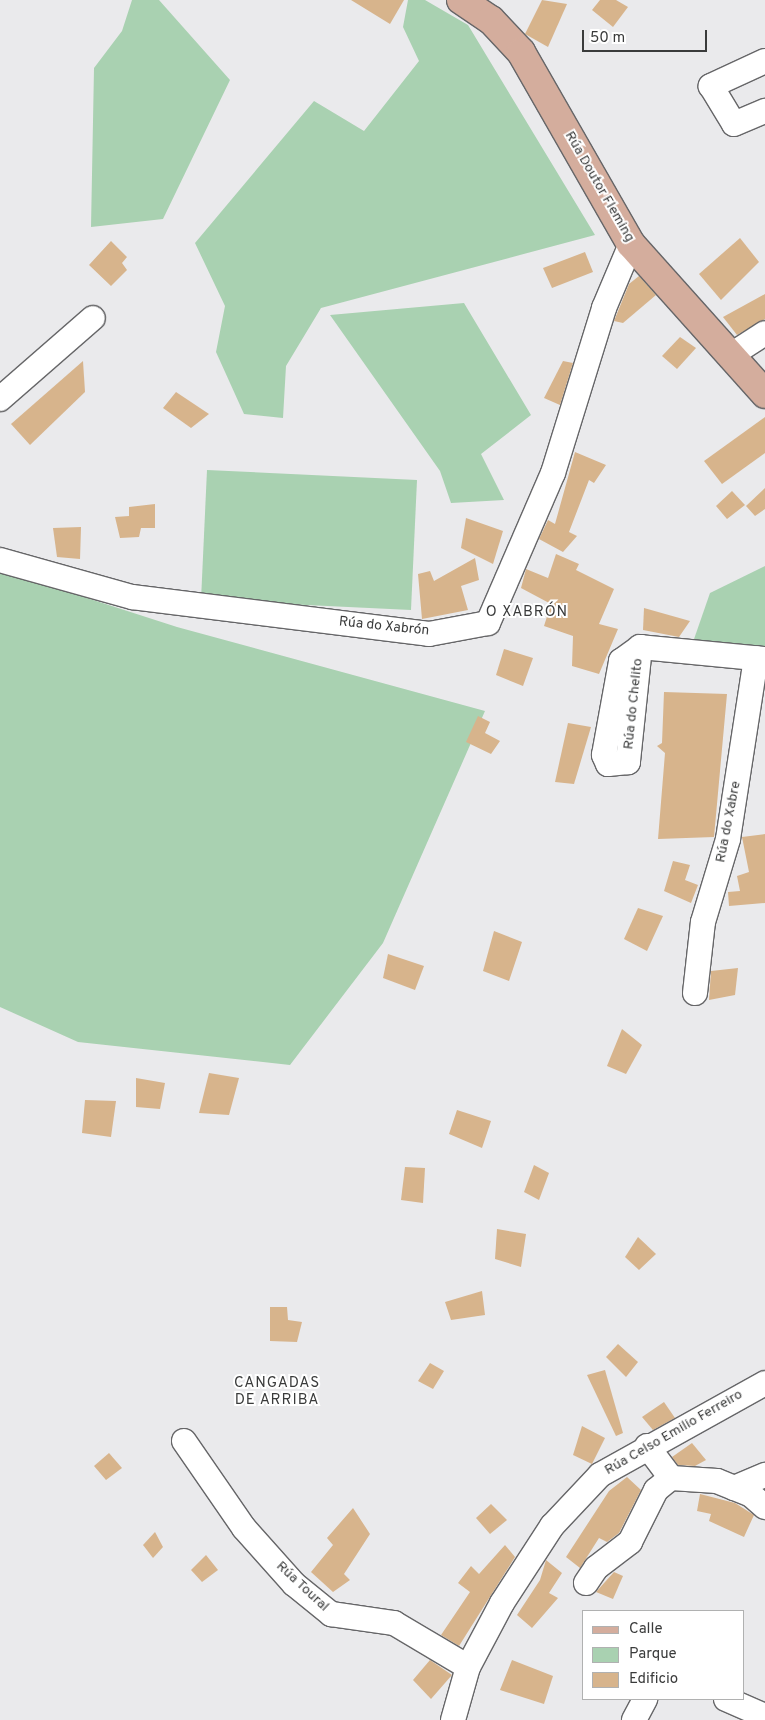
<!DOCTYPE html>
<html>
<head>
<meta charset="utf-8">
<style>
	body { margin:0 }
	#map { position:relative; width:765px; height:1720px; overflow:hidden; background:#eaeaec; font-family:Overpass,sans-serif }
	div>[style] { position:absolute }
	.green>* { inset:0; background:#a9d1b1 }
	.building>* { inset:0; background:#d7b48c }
	.roads { filter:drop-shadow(1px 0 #666668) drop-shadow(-1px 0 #666668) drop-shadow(0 1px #666668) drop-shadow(0 -1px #666668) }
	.minor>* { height:24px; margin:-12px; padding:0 12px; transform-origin:12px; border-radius:12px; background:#fff }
	.major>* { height:28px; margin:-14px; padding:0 14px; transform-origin:14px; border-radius:14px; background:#d4ad9d }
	span { translate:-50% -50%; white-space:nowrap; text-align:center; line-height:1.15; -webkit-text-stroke:4px #fff; paint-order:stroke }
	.street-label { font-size:14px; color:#3a3b3b }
	.neighbourhood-label { font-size:15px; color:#3a3b3b; letter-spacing:1px }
	.legend { position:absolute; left:582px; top:1610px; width:162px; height:90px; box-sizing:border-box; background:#fff; border:1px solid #b0b1b1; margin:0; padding:6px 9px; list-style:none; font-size:15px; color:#3a3b3b }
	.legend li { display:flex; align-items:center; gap:10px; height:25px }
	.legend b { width:25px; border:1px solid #b0b1b1 }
	.scale { position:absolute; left:582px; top:30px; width:125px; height:22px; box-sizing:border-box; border:2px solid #3a3b3b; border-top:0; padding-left:6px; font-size:15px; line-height:18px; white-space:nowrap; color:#3a3b3b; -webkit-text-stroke:4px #fff; paint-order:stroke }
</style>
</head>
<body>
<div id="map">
	<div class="green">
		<i style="clip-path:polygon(132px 0,159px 0,230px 80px,163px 219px,91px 227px,94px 68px,122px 31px)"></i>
		<i style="clip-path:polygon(408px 0,425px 0,468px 25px,595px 235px,321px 308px,286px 366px,283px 418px,244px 414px,216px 352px,225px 306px,195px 243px,314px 101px,364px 131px,419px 61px,403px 27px)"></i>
		<i style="clip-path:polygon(464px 303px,531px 415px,481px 454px,504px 500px,451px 503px,440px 471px,330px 315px)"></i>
		<i style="clip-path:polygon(207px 470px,417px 480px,411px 610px,201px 600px)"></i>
		<i style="clip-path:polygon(765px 566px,765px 647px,693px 642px,710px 593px)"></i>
		<i style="clip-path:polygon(0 570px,177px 627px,485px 711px,383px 943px,290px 1065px,78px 1042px,0 1007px)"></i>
	</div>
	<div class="building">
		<i style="clip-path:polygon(351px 0,404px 0,390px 24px)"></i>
		<i style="clip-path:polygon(542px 0,567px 4px,548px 47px,525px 34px)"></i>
		<i style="clip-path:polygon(600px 0,616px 0,628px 7px,613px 27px,592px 10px)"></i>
		<i style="clip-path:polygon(740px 238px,759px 262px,721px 300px,699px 274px)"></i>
		<i style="clip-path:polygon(111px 241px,127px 257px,122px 263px,127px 270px,111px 286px,89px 265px)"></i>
		<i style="clip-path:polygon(585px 252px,593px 272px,552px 288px,543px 268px)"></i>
		<i style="clip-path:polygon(639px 276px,656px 295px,623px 323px,614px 321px,629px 284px)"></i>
		<i style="clip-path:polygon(765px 294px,765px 319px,737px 335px,723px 317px)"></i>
		<i style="clip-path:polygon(680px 337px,696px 348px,677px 369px,662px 356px)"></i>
		<i style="clip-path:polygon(83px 361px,85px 392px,30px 445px,11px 424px)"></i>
		<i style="clip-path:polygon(563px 361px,573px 363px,560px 405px,544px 398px)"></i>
		<i style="clip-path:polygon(176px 392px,209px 414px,191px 428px,163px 408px)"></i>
		<i style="clip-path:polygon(765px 417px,765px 453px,722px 484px,704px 461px)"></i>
		<i style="clip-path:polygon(575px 452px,606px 465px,594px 483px,589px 480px,569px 532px,577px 536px,563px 552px,539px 539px,548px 520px,555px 524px)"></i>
		<i style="clip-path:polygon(765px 488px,765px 509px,755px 516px,746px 506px)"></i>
		<i style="clip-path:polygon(732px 491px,745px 505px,727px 519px,716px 506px)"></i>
		<i style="clip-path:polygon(155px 504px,155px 528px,141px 528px,139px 537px,120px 538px,115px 517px,129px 516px,129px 507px)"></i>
		<i style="clip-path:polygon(466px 518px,503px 531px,493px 564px,461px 548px)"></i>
		<i style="clip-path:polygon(81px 527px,80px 559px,57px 557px,53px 528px)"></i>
		<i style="clip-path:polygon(556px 554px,579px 564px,576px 570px,614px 589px,599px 624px,618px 629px,599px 674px,572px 666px,573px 636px,544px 626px,551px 604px,521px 588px,526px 569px,548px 578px)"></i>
		<i style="clip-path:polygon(475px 558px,479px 580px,461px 586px,468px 610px,422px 619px,418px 574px,430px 571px,434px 581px)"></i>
		<i style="clip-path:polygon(644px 608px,690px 621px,679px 637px,643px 630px)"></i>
		<i style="clip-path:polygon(504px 649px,533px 658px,523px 686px,496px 675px)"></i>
		<i style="clip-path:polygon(664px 692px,727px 694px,714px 837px,658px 839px,665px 753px,657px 746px,662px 743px)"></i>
		<i style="clip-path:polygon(478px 716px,490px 722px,485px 733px,500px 741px,491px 754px,466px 742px)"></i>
		<i style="clip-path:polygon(568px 723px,591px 727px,574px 784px,555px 782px)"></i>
		<i style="clip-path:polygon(765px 834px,765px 903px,729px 906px,728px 892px,740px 891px,737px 876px,749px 872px,742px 837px)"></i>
		<i style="clip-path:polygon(673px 861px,690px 865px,685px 880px,698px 885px,691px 903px,664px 891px)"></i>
		<i style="clip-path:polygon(638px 908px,663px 916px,647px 951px,624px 939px)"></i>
		<i style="clip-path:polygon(494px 931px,522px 942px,509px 981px,483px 971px)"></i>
		<i style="clip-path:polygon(388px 954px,424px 966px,415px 990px,383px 978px)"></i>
		<i style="clip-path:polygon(738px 968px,735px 995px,709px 1000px,711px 971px)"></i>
		<i style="clip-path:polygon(622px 1029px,642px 1045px,626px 1074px,607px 1066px)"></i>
		<i style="clip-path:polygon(209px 1073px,239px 1078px,229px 1115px,199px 1113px)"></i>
		<i style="clip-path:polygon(136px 1078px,165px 1083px,160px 1109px,136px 1107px)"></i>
		<i style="clip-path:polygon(85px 1100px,116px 1101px,111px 1137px,82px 1133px)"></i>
		<i style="clip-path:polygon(457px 1110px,491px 1121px,482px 1148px,449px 1134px)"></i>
		<i style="clip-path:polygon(534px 1165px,549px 1173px,539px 1200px,524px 1192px)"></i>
		<i style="clip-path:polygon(405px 1167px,425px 1168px,423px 1203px,401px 1200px)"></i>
		<i style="clip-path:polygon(497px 1229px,526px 1234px,521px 1267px,495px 1259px)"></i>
		<i style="clip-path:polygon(638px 1237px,656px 1254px,639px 1270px,625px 1257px)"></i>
		<i style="clip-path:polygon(482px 1291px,485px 1315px,451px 1320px,445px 1302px)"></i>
		<i style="clip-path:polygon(270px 1307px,287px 1307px,288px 1320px,302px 1322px,297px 1342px,270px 1341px)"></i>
		<i style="clip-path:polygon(618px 1344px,638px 1362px,626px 1377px,606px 1357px)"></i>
		<i style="clip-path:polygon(430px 1363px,444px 1371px,433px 1389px,418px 1381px)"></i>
		<i style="clip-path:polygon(605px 1370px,623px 1433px,616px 1436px,587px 1375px)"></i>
		<i style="clip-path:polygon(664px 1402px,675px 1418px,653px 1430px,642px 1417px)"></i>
		<i style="clip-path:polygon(582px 1426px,605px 1438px,592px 1464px,573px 1455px)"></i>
		<i style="clip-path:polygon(692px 1443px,706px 1460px,695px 1466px,678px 1465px,672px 1457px)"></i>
		<i style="clip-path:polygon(109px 1453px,122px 1468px,106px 1480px,94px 1466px)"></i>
		<i style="clip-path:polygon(627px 1477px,641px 1490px,619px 1533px,607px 1542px,599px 1538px,580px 1568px,566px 1557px,609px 1491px)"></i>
		<i style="clip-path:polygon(700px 1494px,735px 1503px,754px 1515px,744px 1537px,709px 1521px,711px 1514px,697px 1511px)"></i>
		<i style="clip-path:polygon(491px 1504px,507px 1520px,490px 1534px,476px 1518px)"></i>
		<i style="clip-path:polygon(353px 1508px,370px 1534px,344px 1574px,350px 1580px,333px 1592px,311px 1572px,333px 1545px,327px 1538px)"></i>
		<i style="clip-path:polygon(155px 1532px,163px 1547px,153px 1558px,143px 1545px)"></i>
		<i style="clip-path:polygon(505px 1545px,515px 1557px,459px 1646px,441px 1635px,470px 1592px,458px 1583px,471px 1566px,479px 1574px)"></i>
		<i style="clip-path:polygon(206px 1555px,218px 1570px,202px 1582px,191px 1570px)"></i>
		<i style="clip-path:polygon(546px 1560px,562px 1573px,549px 1593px,558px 1598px,532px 1628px,517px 1615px,540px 1580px)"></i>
		<i style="clip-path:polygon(614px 1572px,623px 1576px,613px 1599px,596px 1592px)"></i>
		<i style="clip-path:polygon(430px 1660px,452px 1675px,431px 1699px,413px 1680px)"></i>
		<i style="clip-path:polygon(512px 1660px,553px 1676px,544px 1704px,500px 1690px)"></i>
	</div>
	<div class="roads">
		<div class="minor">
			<i style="left:765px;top:61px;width:60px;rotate:155.2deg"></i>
			<i style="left:711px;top:86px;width:44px;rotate:58.8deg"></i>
			<i style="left:734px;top:124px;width:34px;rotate:-23deg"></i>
			<i style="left:731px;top:355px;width:40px;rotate:-32.9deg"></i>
			<i style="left:0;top:399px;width:123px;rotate:-41.1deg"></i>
			<i style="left:0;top:560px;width:137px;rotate:15.7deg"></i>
			<i style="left:132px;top:597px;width:299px;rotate:7.1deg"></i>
			<i style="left:429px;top:634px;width:60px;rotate:-10.6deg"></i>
			<i style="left:488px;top:623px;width:163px;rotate:-66.6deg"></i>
			<i style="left:553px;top:473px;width:173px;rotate:-72.8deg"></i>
			<i style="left:604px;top:308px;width:69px;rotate:-67.1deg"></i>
			<i style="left:640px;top:647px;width:116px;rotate:96deg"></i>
			<i style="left:628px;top:762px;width:20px;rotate:174deg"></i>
			<i style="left:608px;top:764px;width:10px;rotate:-114deg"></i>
			<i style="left:604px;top:755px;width:96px;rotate:-79.7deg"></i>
			<i style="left:621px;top:661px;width:24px;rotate:-36deg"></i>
			<i style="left:640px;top:647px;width:126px;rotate:5.5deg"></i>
			<i style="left:695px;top:993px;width:71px;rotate:-83.6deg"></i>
			<i style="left:703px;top:922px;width:87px;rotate:-73.2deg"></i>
			<i style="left:728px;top:839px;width:183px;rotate:-81.2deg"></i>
			<i style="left:184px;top:1441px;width:106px;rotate:55.4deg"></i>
			<i style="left:244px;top:1528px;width:75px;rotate:48.2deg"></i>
			<i style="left:294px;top:1584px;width:48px;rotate:39deg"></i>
			<i style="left:331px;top:1614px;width:64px;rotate:8.1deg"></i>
			<i style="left:394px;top:1623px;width:86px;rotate:30.7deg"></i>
			<i style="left:647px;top:1446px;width:40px;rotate:53deg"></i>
			<i style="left:671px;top:1478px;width:46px;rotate:3.7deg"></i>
			<i style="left:717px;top:1481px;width:35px;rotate:22deg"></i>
			<i style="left:750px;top:1494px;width:20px;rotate:41deg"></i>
			<i style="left:734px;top:1488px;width:34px;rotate:-23deg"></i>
			<i style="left:586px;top:1583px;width:18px;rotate:-56deg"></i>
			<i style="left:596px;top:1568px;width:43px;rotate:-37.4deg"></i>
			<i style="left:630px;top:1542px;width:58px;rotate:-63.4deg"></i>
			<i style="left:656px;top:1490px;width:19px;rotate:-39deg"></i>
			<i style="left:726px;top:1699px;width:43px;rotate:23.6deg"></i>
			<i style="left:453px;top:1720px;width:55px;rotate:-74.2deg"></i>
			<i style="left:468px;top:1667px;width:72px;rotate:-62deg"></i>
			<i style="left:502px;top:1603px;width:92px;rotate:-57deg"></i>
			<i style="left:552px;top:1526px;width:70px;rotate:-46.7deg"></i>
			<i style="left:600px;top:1475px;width:189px;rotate:-29.1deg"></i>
			<i style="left:634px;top:1720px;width:24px;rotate:-62deg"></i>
		</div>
		<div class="major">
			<i style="left:461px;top:0;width:36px;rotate:34deg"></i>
			<i style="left:491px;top:20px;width:44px;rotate:46.8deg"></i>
			<i style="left:521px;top:52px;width:221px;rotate:60.2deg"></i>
			<i style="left:631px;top:244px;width:201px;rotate:48.2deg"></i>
		</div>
	</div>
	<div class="street-label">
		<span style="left:599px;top:187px;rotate:60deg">Rúa Doutor Fleming</span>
		<span style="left:384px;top:627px;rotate:6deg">Rúa do Xabrón</span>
		<span style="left:634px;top:704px;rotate:-84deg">Rúa do Chelito</span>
		<span style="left:729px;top:822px;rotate:-79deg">Rúa do Xabre</span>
		<span style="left:674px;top:1433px;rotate:-30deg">Rúa Celso Emilio Ferreiro</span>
		<span style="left:302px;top:1587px;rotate:43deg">Rúa Toural</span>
	</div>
	<div class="neighbourhood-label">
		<span style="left:527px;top:613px">O XABRÓN</span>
		<span style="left:277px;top:1392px">CANGADAS<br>DE ARRIBA</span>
	</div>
	<ul class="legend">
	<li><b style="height:6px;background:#d4ad9d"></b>Calle</li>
	<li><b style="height:14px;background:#a9d1b1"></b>Parque</li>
	<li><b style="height:14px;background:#d7b48c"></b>Edificio</li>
	</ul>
	<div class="scale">50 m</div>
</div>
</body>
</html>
